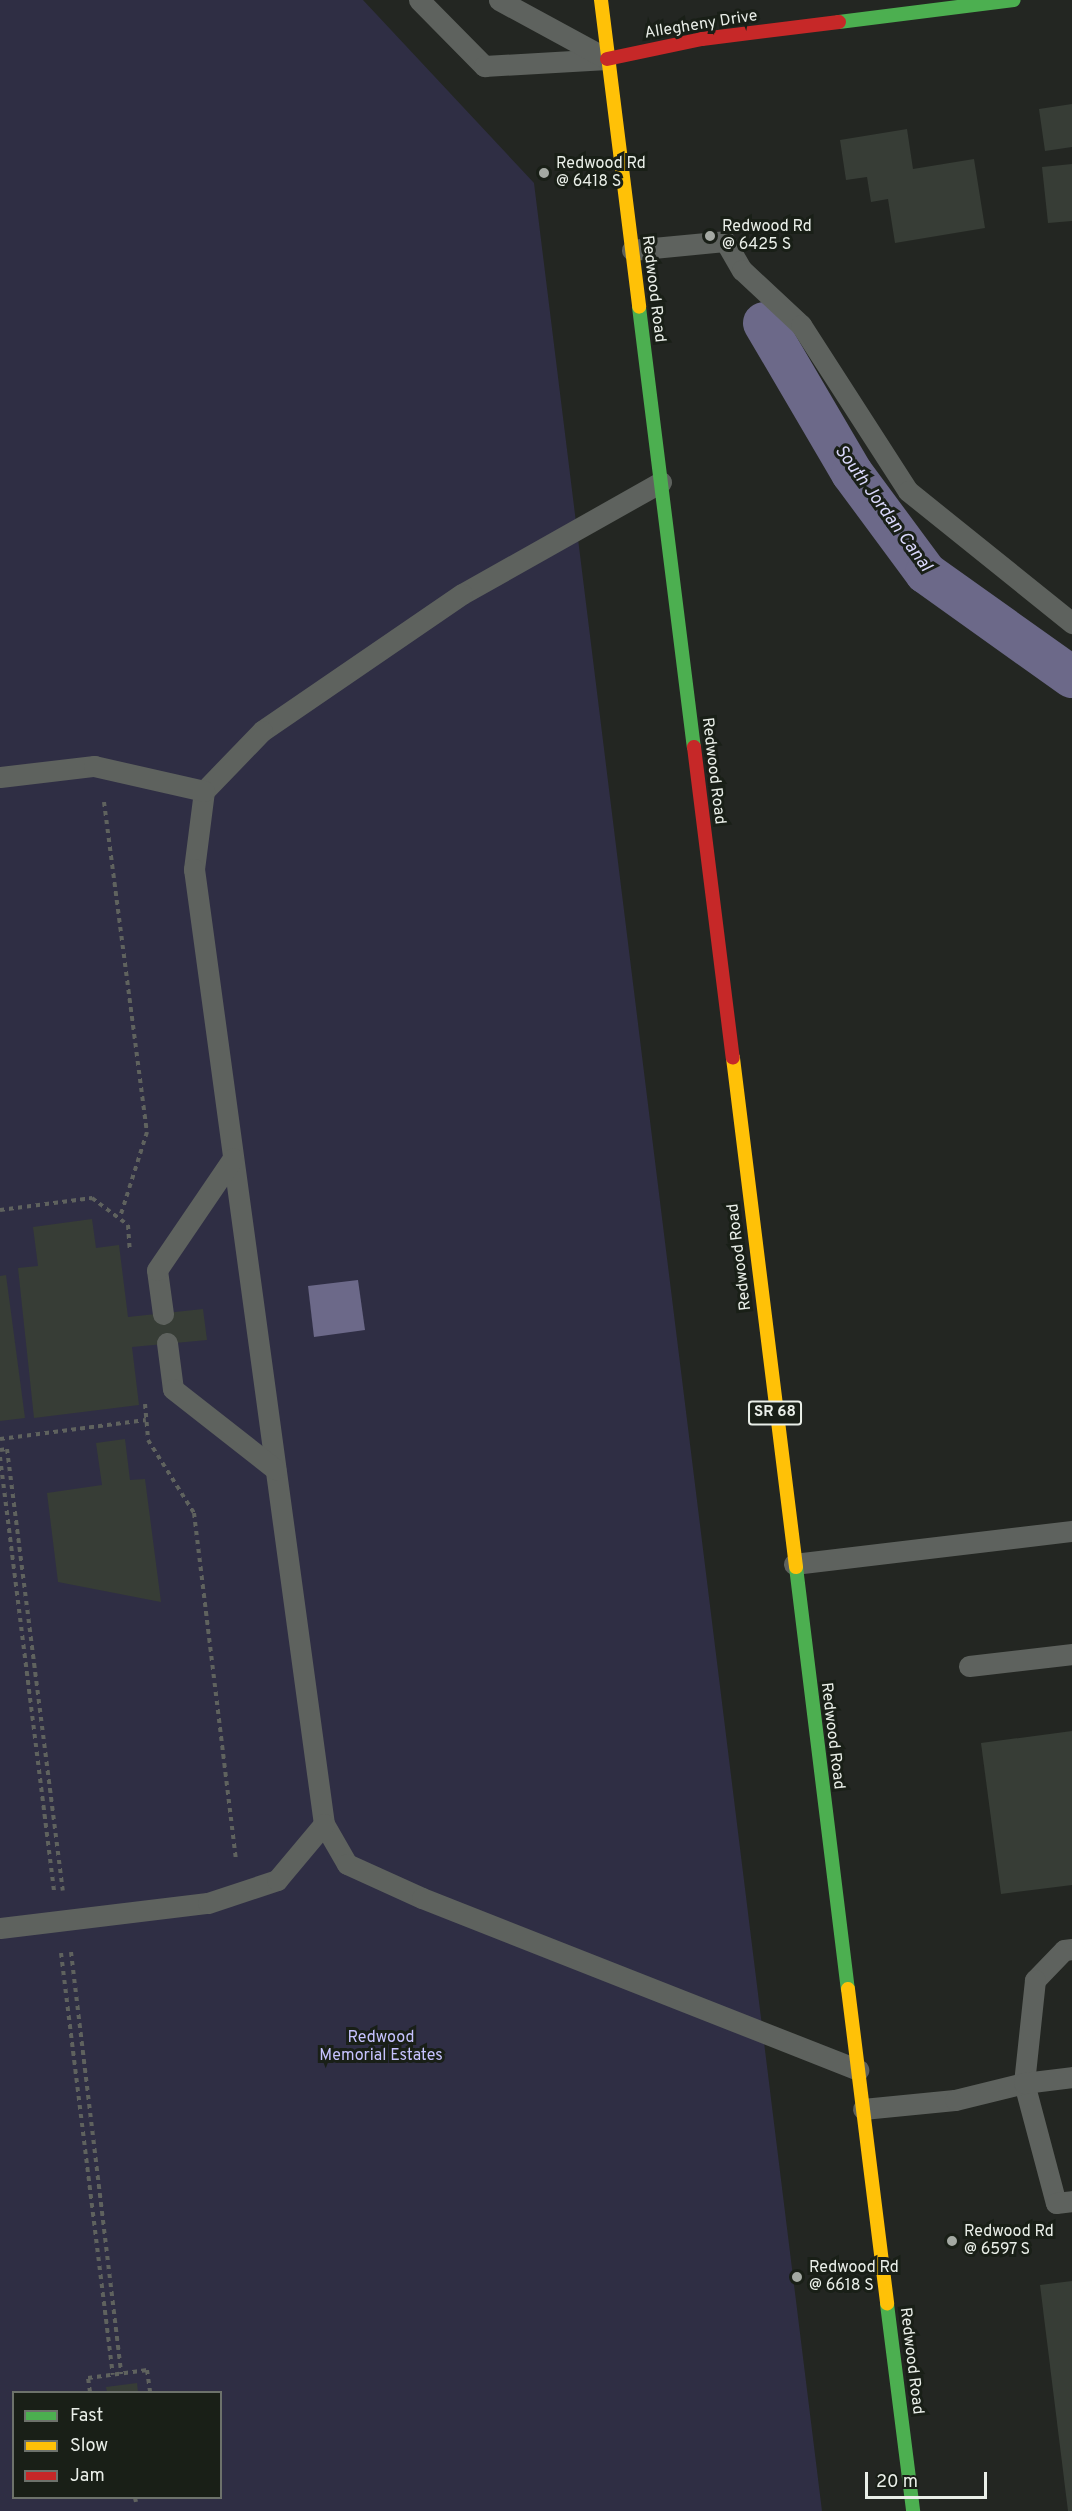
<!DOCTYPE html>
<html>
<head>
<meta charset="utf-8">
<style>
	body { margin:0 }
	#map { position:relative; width:1072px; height:2511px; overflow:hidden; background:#232622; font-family:Overpass,sans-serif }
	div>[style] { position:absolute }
	.green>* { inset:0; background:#2f2e44 }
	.water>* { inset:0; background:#6c6989 }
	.canal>* { height:42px; margin:-21px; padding:0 21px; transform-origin:21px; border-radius:21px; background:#6c6989 }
	.building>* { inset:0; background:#373d36 }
	.path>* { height:4px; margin-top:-2px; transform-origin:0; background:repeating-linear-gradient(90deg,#5f625e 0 4.5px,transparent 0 9px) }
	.lane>* { height:21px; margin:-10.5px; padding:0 10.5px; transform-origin:10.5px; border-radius:10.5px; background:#5e625e }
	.fast>* { height:14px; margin:-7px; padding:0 7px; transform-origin:7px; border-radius:7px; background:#4caf50 }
	.slow>* { height:14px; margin:-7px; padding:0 7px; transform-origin:7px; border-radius:7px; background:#ffc107 }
	.jam>* { height:14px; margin:-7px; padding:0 7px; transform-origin:7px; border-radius:7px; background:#c62828 }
	.dots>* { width:16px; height:16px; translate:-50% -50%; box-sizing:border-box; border:3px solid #191f17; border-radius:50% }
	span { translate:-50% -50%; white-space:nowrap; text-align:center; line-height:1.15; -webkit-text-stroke:6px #191f17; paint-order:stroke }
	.shield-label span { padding:2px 4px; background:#191f17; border:2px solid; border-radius:4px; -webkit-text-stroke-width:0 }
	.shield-label { font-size:15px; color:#eaefe9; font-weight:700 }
	.street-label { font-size:16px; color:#eaefe9 }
	.poi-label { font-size:16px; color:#eaefe9 }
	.left { translate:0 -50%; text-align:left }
	.park-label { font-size:16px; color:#c6c2fe }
	.water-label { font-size:18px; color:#dad8fc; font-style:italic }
	.legend { position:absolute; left:12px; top:2391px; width:210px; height:108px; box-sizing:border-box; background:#191f17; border:2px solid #6d726b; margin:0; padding:8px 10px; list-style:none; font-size:18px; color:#eaefe9 }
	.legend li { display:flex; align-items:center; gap:12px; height:30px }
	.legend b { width:30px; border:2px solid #6d726b }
	.scale { position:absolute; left:865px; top:2472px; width:122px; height:27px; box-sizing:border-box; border:3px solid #eaefe9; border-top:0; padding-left:8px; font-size:18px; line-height:21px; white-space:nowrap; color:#eaefe9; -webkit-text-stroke:4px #191f17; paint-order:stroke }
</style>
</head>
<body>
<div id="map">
	<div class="green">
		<i style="clip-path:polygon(evenodd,0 0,363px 0,534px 183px,822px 2511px,0 2511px,0 0,14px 2392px,220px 2392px,220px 2498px,14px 2498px,14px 2392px)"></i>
	</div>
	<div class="water">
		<i style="clip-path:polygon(358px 1280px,365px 1330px,314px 1337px,308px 1286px)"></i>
	</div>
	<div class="canal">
		<i style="left:764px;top:323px;width:174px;rotate:59.6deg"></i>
		<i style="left:852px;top:473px;width:124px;rotate:53.5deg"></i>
		<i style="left:926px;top:573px;width:179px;rotate:35.5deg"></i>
	</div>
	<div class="building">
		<i style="clip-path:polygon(1072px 104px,1072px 147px,1045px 151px,1039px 109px)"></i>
		<i style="clip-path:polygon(907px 129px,913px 169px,974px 159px,985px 228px,895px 243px,888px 199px,871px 202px,867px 177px,846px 180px,840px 140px)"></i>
		<i style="clip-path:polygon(1072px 164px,1072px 221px,1048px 223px,1042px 167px)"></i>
		<i style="clip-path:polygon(92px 1219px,96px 1248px,119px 1245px,128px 1317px,203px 1309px,207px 1340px,132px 1347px,139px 1405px,34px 1418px,18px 1268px,38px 1266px,33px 1227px)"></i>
		<i style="clip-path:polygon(6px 1275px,25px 1418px,0 1421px,0 1276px)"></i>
		<i style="clip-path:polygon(125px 1439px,130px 1480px,145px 1479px,161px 1602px,58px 1582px,47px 1493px,102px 1485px,96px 1443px)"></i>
		<i style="clip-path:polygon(1072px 1731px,1072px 1885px,1001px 1894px,981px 1743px)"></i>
		<i style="clip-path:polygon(1072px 2281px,1072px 2511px,1068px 2511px,1040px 2285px)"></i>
		<i style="clip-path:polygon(137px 2383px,138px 2392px,107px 2392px,106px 2387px)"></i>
	</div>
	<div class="path">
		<i style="left:104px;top:802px;width:333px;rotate:82.6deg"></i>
		<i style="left:147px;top:1132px;width:89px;rotate:107.6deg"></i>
		<i style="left:0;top:1210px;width:93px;rotate:-7.4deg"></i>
		<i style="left:92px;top:1198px;width:45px;rotate:36.9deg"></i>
		<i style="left:128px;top:1225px;width:26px;rotate:86deg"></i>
		<i style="left:145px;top:1404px;width:36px;rotate:85deg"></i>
		<i style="left:148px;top:1440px;width:86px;rotate:57.8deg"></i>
		<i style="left:194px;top:1513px;width:350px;rotate:83.1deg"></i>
		<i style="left:0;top:1439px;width:147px;rotate:-7.4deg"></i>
		<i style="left:0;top:1450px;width:7px;rotate:-8deg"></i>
		<i style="left:7px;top:1449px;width:445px;rotate:82.8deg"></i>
		<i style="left:0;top:1457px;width:438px;rotate:82.9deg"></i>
		<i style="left:71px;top:1952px;width:425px;rotate:83.2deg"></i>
		<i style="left:61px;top:1953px;width:425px;rotate:83deg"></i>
		<i style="left:90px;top:2392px;width:14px;rotate:-98deg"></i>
		<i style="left:88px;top:2378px;width:60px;rotate:-7.7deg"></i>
		<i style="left:147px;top:2370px;width:22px;rotate:82deg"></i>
		<i style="left:135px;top:2498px;width:4px;rotate:76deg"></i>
	</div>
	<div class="lane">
		<i style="left:419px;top:0;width:93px;rotate:45.4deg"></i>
		<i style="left:484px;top:66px;width:123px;rotate:-3.3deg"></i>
		<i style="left:499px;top:0;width:122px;rotate:28.5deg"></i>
		<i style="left:632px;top:250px;width:93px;rotate:-5.5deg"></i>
		<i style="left:725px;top:241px;width:34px;rotate:60deg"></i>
		<i style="left:742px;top:270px;width:81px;rotate:43deg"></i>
		<i style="left:801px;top:325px;width:197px;rotate:57.2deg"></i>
		<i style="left:908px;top:491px;width:211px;rotate:38.8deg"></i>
		<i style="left:661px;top:482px;width:228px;rotate:150.6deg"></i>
		<i style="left:462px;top:594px;width:242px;rotate:145.6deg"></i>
		<i style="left:262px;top:731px;width:83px;rotate:134deg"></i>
		<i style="left:204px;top:791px;width:79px;rotate:97.3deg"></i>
		<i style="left:194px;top:869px;width:964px;rotate:82.25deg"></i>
		<i style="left:324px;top:1824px;width:46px;rotate:60.1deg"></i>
		<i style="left:347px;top:1864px;width:82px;rotate:24.4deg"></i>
		<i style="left:422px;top:1898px;width:469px;rotate:21.5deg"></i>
		<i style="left:0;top:777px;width:95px;rotate:-6.7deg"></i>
		<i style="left:94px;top:766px;width:113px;rotate:12.8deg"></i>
		<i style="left:163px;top:1314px;width:44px;rotate:-97.8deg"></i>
		<i style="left:157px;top:1270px;width:135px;rotate:-55.8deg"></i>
		<i style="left:167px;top:1343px;width:46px;rotate:82.6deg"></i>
		<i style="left:173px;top:1389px;width:130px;rotate:38.1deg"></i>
		<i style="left:794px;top:1564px;width:280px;rotate:-6.8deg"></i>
		<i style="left:969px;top:1666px;width:104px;rotate:-6.6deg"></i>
		<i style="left:0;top:1928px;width:209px;rotate:-6.9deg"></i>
		<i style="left:208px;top:1903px;width:73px;rotate:-18.4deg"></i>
		<i style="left:277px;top:1880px;width:73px;rotate:-50deg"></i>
		<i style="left:1072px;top:1949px;width:8px;rotate:173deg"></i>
		<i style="left:1064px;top:1950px;width:42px;rotate:134deg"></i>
		<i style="left:1035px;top:1980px;width:104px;rotate:96.1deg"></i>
		<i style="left:1024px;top:2083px;width:124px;rotate:75.1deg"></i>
		<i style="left:1056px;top:2203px;width:16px;rotate:-7deg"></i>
		<i style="left:863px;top:2109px;width:92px;rotate:-5.6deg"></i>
		<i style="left:955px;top:2100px;width:71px;rotate:-13.8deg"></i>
		<i style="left:1024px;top:2083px;width:48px;rotate:-7.1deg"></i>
	</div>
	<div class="fast">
		<i style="left:839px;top:22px;width:176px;rotate:-7.2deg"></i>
		<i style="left:639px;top:307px;width:443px;rotate:82.9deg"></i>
		<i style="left:796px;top:1567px;width:425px;rotate:83deg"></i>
		<i style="left:887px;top:2304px;width:209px;rotate:82.8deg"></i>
	</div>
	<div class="slow">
		<i style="left:601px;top:0;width:309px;rotate:82.9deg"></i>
		<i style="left:733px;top:1058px;width:513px;rotate:82.94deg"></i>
		<i style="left:848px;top:1989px;width:317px;rotate:82.9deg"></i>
	</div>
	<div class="jam">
		<i style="left:607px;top:59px;width:97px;rotate:-11.9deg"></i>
		<i style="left:702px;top:39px;width:138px;rotate:-7.1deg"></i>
		<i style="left:694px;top:747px;width:313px;rotate:82.9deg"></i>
	</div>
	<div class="dots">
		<i style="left:544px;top:173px;background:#a4a9a3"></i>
		<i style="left:710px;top:236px;background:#a4a9a3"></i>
		<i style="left:952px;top:2241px;background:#a4a9a3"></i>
		<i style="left:797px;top:2277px;background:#a4a9a3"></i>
	</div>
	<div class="shield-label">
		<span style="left:775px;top:1413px">SR 68</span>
	</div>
	<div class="street-label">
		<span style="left:701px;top:25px;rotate:-9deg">Allegheny Drive</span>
		<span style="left:653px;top:289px;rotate:83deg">Redwood Road</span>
		<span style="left:713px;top:771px;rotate:83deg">Redwood Road</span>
		<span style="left:740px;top:1257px;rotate:-97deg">Redwood Road</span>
		<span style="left:832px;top:1736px;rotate:83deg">Redwood Road</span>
		<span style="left:911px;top:2361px;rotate:83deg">Redwood Road</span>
	</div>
	<div class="poi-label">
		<span class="left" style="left:556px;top:173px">Redwood Rd<br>@ 6418 S</span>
		<span class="left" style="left:722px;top:236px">Redwood Rd<br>@ 6425 S</span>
		<span class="left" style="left:964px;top:2241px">Redwood Rd<br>@ 6597 S</span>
		<span class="left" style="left:809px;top:2277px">Redwood Rd<br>@ 6618 S</span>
	</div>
	<div class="park-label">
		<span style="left:381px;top:2047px">Redwood<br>Memorial Estates</span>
	</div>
	<div class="water-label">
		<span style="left:882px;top:509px;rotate:54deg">South Jordan Canal</span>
	</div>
	<ul class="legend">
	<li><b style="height:8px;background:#4caf50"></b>Fast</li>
	<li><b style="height:8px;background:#ffc107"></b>Slow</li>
	<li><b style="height:8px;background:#c62828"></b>Jam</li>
	</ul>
	<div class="scale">20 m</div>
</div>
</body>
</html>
